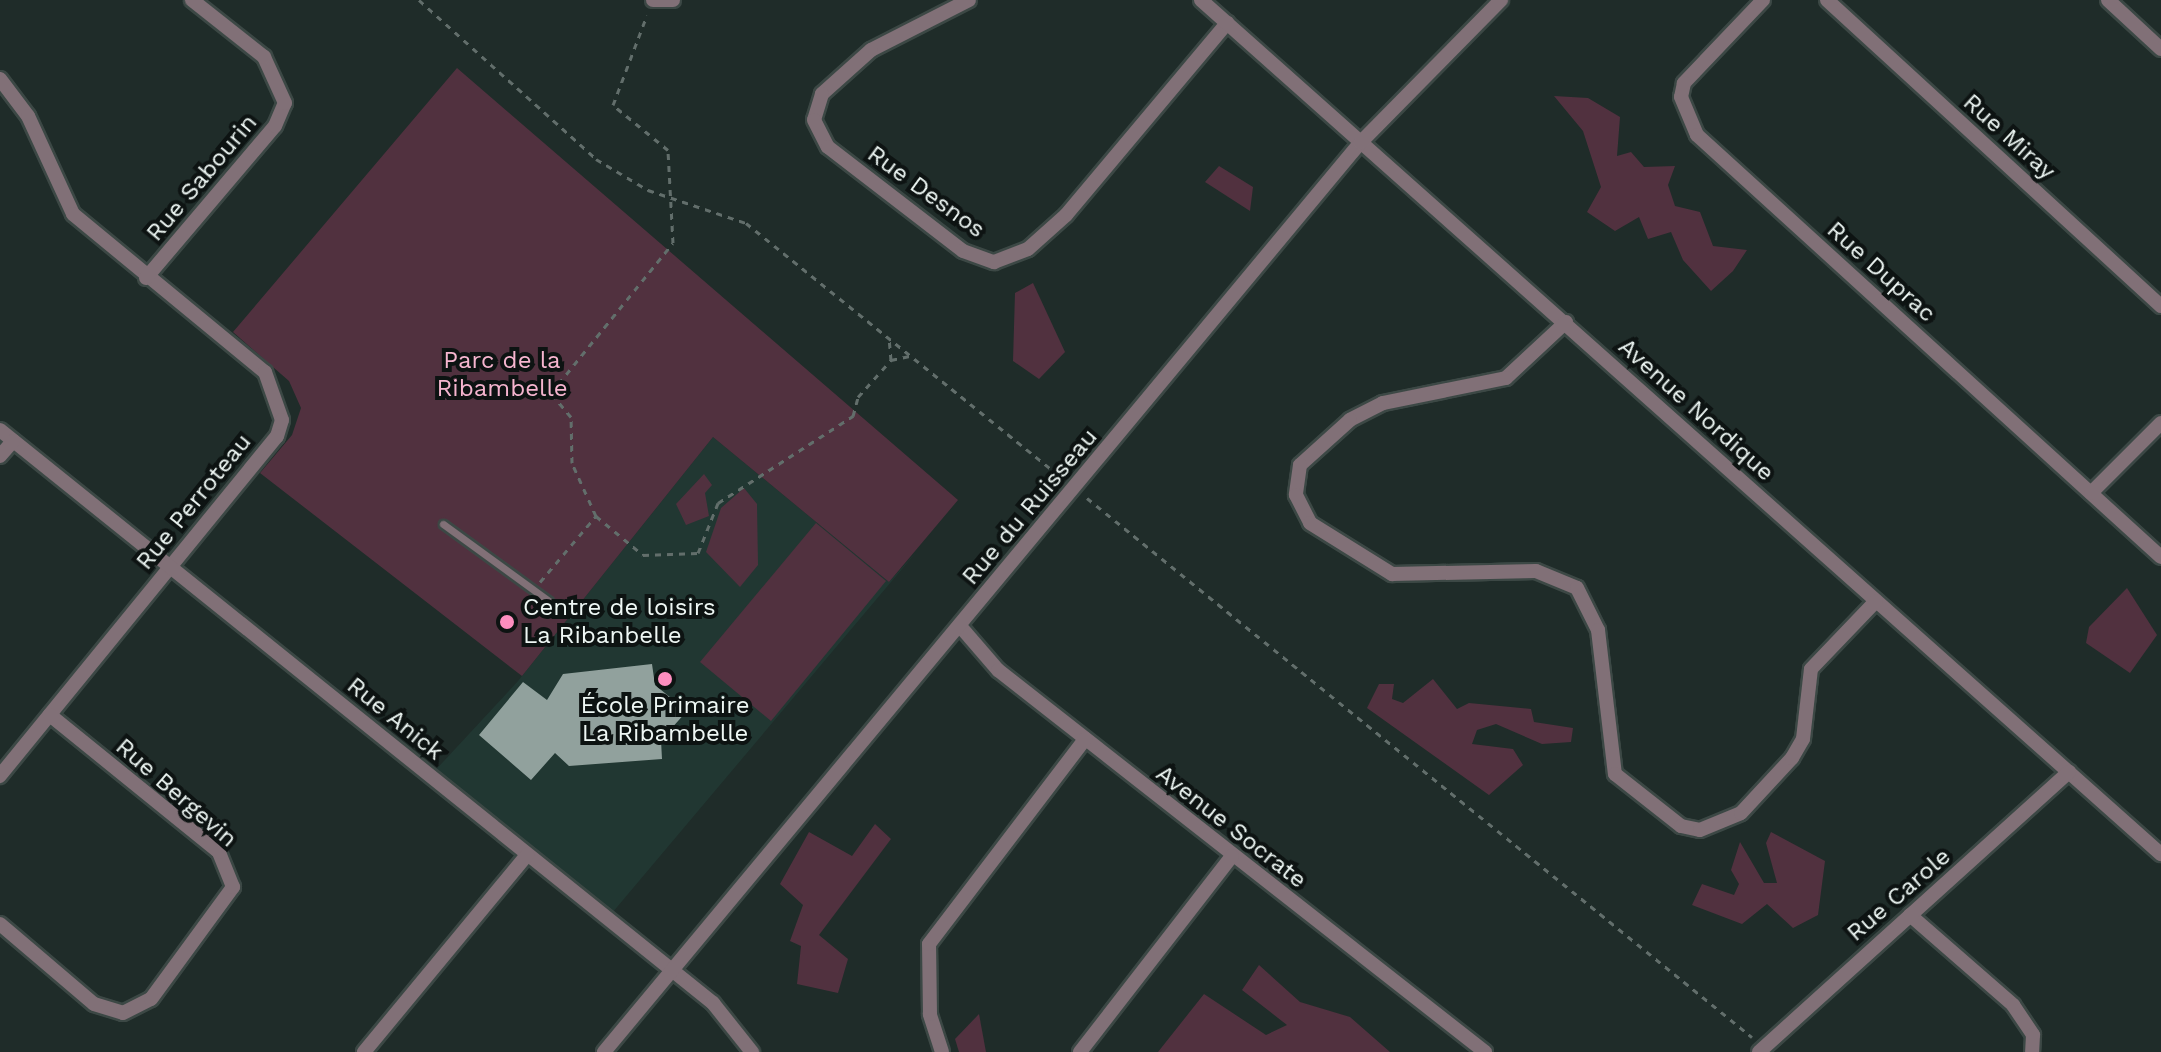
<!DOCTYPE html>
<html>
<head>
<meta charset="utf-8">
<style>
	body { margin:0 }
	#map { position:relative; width:2161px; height:1052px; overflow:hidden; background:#1f2c29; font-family:"Work Sans",sans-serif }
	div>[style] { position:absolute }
	.built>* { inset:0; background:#213732 }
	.green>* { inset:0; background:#51313f }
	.building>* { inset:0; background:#91a19d }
	.path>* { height:3px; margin-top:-1.5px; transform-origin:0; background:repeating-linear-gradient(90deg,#626e6b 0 6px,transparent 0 12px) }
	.roads { filter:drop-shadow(2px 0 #3c4845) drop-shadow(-2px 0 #3c4845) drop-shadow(0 2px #3c4845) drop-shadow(0 -2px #3c4845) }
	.lane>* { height:7px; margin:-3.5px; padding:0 3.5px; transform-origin:3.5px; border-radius:3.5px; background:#817077 }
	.street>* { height:14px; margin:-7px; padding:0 7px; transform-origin:7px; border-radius:7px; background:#817077 }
	.dots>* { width:22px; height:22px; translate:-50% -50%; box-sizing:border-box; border:4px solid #0d1312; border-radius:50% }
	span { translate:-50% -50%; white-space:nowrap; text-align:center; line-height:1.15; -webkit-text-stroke:8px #0d1312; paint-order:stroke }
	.street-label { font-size:24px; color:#eef7f4 }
	.park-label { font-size:24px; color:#f6b5cf }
	.poi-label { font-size:24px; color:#eef7f4 }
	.left { translate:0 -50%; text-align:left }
</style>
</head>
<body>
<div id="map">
	<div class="built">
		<i style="clip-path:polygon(713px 437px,889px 582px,918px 550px,607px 919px,430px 776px,518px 681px)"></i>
	</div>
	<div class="green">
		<i style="clip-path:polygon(457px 68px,958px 500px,889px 582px,713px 437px,522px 676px,260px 473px,292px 435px,301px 408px,289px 381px,233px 332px)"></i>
		<i style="clip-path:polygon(1554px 96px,1588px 98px,1620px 117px,1617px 156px,1631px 152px,1644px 167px,1675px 166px,1668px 185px,1675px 206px,1700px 212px,1713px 246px,1747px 250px,1733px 271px,1711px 291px,1683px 260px,1671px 232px,1648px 239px,1639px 217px,1615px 231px,1587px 212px,1601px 187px,1583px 131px)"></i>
		<i style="clip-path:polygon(1219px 166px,1253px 187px,1250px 211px,1205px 182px)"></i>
		<i style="clip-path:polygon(1033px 283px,1065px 352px,1039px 379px,1013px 361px,1015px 293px)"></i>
		<i style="clip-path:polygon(704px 474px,712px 485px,705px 493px,709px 516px,686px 525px,676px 504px)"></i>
		<i style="clip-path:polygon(744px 488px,757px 504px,758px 565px,740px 587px,706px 552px,721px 508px)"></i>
		<i style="clip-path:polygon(816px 523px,886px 581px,771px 721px,700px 662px)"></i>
		<i style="clip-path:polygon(2127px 588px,2157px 635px,2130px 673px,2086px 643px,2089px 627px)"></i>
		<i style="clip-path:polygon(1433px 679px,1457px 709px,1469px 703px,1531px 709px,1534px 722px,1573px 728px,1571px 742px,1542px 744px,1496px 724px,1477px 730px,1472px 744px,1513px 749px,1523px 765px,1489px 795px,1367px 708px,1379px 684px,1394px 684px,1392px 699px,1403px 703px)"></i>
		<i style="clip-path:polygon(875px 824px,891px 839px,819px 935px,848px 959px,838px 993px,797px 984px,801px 946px,790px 941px,803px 905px,780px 884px,809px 832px,852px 856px)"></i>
		<i style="clip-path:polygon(1771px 832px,1825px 861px,1818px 915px,1793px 928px,1767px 904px,1742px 924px,1692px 905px,1702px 884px,1734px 895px,1739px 884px,1731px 870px,1740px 842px,1764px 883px,1777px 883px,1766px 843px)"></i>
		<i style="clip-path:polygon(1259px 965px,1300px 1002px,1350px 1017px,1390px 1052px,1158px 1052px,1204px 994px,1266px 1035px,1287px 1025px,1242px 990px)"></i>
		<i style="clip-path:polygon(979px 1014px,986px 1052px,959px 1052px,955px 1039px)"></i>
	</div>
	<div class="building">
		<i style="clip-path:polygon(652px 664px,655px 685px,687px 711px,661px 740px,662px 759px,569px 766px,555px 753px,531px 780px,479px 735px,523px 682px,547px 700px,563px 674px)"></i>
	</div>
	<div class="path">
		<i style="left:419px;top:0;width:238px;rotate:41.9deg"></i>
		<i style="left:596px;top:159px;width:61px;rotate:30.8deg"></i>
		<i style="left:648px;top:190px;width:103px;rotate:18.6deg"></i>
		<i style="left:746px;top:223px;width:406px;rotate:38.9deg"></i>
		<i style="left:891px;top:360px;width:19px;rotate:-12deg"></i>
		<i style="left:1087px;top:498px;width:856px;rotate:39.03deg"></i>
		<i style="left:596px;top:516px;width:61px;rotate:39.7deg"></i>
		<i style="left:643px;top:555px;width:55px;rotate:-2.1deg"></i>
		<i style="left:698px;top:553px;width:54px;rotate:-68.2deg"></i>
		<i style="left:718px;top:503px;width:161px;rotate:-32.8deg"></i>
		<i style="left:853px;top:416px;width:20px;rotate:-75deg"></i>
		<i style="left:858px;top:397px;width:50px;rotate:-48.3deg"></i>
		<i style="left:891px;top:360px;width:22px;rotate:-95deg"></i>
		<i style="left:540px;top:582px;width:87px;rotate:-49.7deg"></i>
		<i style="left:596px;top:516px;width:58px;rotate:-114.4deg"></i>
		<i style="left:572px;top:463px;width:46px;rotate:-91.2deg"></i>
		<i style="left:571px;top:417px;width:31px;rotate:-130deg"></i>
		<i style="left:551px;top:393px;width:193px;rotate:-50.9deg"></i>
		<i style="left:673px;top:243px;width:93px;rotate:-93.1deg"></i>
		<i style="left:668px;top:150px;width:71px;rotate:-140.7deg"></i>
		<i style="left:613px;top:105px;width:96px;rotate:-69.3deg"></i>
	</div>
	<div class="roads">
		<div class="lane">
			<i style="left:443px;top:524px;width:131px;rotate:36deg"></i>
		</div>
		<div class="street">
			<i style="left:653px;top:0;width:20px"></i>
			<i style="left:969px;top:0;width:110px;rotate:153deg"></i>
			<i style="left:871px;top:50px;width:66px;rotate:138.1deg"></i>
			<i style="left:822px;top:94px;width:27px;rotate:107deg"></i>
			<i style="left:814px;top:120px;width:30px;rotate:63deg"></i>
			<i style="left:828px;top:147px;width:170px;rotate:37.6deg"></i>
			<i style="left:963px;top:251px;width:33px;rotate:20deg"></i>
			<i style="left:994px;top:262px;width:36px;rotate:-21deg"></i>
			<i style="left:1028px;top:249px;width:51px;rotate:-41.8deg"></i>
			<i style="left:1066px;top:215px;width:251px;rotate:-50deg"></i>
			<i style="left:1201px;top:0;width:1285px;rotate:41.66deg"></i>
			<i style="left:1763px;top:0;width:115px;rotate:133.6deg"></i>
			<i style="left:1684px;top:83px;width:14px;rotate:102deg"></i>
			<i style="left:1681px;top:97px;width:41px;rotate:67.2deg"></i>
			<i style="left:1697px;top:135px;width:627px;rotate:42.29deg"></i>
			<i style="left:1827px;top:0;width:453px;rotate:42.5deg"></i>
			<i style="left:2108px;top:0;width:72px;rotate:42.8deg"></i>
			<i style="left:0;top:79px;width:46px;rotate:52.9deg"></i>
			<i style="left:28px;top:116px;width:108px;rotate:65.3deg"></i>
			<i style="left:73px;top:214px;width:249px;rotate:39.5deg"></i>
			<i style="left:265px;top:372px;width:51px;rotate:70.5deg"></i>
			<i style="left:282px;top:420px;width:17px;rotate:107deg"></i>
			<i style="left:277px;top:436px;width:439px;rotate:129.2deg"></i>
			<i style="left:146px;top:278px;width:199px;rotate:-49.7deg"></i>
			<i style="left:275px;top:126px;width:25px;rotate:-67deg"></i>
			<i style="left:285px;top:103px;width:51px;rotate:-114.5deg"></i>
			<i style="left:264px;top:57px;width:92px;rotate:-141.6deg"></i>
			<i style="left:1566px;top:322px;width:82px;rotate:137deg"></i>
			<i style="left:1506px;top:378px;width:126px;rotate:168.5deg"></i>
			<i style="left:1383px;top:403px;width:37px;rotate:153deg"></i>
			<i style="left:1350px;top:420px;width:67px;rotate:138deg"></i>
			<i style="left:1300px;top:465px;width:30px;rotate:98deg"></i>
			<i style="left:1296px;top:495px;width:31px;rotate:63deg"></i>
			<i style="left:1310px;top:523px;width:97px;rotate:31.9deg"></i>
			<i style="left:1392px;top:574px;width:144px;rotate:-1.2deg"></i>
			<i style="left:1536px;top:571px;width:44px;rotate:22.5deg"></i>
			<i style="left:1577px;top:588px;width:47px;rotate:63.4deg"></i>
			<i style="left:1598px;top:630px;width:145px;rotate:83.3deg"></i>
			<i style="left:1615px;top:774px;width:84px;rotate:38.2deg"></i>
			<i style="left:1681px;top:826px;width:19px;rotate:12deg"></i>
			<i style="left:1700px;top:830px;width:44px;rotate:-22.5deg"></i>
			<i style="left:1741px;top:813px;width:75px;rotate:-47.2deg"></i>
			<i style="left:1792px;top:758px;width:22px;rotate:-60deg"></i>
			<i style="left:1803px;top:739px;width:70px;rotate:-83.5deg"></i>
			<i style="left:1811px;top:669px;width:94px;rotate:-46.3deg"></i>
			<i style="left:0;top:430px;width:915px;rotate:38.79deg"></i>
			<i style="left:713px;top:1003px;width:63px;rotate:51.5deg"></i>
			<i style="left:0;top:456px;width:20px;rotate:-49deg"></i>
			<i style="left:2091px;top:493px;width:99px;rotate:-45deg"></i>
			<i style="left:960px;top:626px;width:58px;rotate:49.2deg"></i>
			<i style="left:998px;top:670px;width:619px;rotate:38.11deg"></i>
			<i style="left:1910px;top:915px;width:137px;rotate:41.1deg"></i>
			<i style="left:2013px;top:1005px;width:36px;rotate:56deg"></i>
			<i style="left:2033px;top:1035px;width:17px;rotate:93deg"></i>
			<i style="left:0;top:924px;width:123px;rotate:40.4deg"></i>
			<i style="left:94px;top:1004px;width:30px;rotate:17deg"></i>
			<i style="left:123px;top:1013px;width:31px;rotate:-27deg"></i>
			<i style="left:151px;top:999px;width:139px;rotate:-53.8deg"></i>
			<i style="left:233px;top:887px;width:38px;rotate:-112deg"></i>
			<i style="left:219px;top:852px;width:218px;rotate:-141deg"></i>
			<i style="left:364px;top:1052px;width:256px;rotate:-50.4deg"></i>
			<i style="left:604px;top:1052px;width:1182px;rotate:-50.25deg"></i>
			<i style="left:1360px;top:143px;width:201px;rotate:-45.4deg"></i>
			<i style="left:942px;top:1052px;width:40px;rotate:-108deg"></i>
			<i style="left:930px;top:1014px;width:70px;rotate:-90.8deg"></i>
			<i style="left:929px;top:944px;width:258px;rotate:-52.7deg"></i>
			<i style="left:1080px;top:1052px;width:248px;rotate:-52.2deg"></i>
			<i style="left:1759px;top:1052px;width:418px;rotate:-42.1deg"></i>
		</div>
	</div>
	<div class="dots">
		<i style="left:507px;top:622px;background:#fd8ebf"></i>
		<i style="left:665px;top:679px;background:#fd8ebf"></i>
	</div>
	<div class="street-label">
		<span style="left:2009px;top:137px;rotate:42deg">Rue Miray</span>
		<span style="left:202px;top:178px;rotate:-50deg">Rue Sabourin</span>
		<span style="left:926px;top:192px;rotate:36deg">Rue Desnos</span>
		<span style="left:1881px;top:272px;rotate:42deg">Rue Duprac</span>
		<span style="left:1696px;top:410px;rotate:42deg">Avenue Nordique</span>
		<span style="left:194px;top:502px;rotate:-51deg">Rue Perroteau</span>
		<span style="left:1030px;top:507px;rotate:-50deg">Rue du Ruisseau</span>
		<span style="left:395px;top:719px;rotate:39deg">Rue Anick</span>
		<span style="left:176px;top:793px;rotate:41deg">Rue Bergevin</span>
		<span style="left:1231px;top:827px;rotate:38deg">Avenue Socrate</span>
		<span style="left:1899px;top:895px;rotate:-41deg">Rue Carole</span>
	</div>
	<div class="park-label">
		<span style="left:502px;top:375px">Parc de la<br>Ribambelle</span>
	</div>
	<div class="poi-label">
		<span class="left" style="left:523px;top:622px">Centre de loisirs<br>La Ribanbelle</span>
		<span style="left:665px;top:720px">École Primaire<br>La Ribambelle</span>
	</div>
</div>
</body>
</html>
